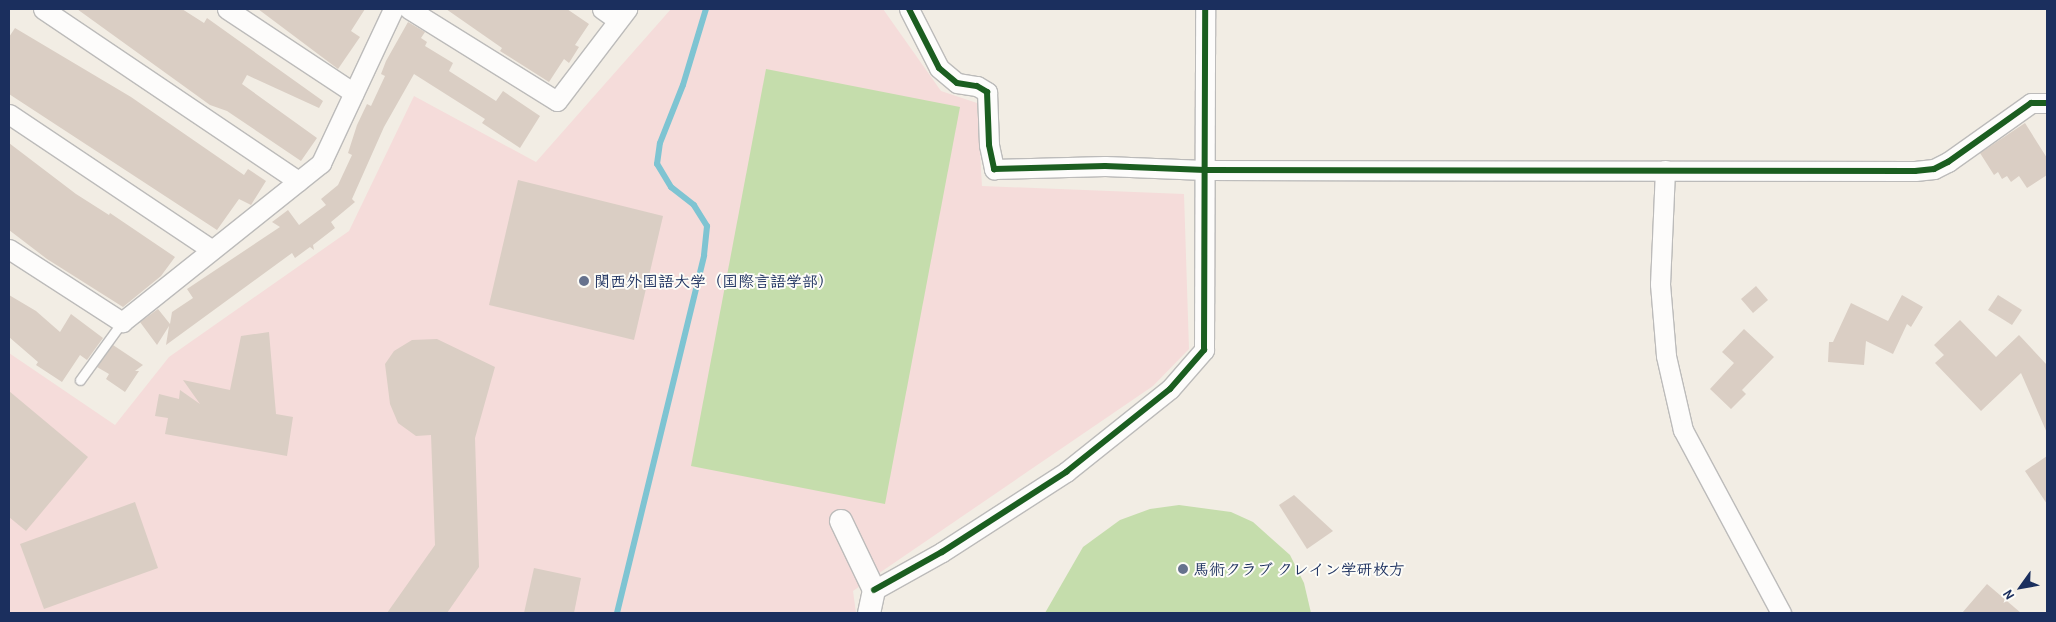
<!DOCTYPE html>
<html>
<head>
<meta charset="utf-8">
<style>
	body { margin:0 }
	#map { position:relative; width:2056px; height:622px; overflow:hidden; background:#f2ede4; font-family:"Patrick Hand","Klee One",sans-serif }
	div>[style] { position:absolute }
	.built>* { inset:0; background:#f5dcda }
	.green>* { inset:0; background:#c5ddac }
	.stream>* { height:6px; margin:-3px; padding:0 3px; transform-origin:3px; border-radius:3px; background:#7ec4d2 }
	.building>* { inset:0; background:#dacec4 }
	.roads { filter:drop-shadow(1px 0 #bcbbba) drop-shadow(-1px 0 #bcbbba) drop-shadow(0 1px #bcbbba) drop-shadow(0 -1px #bcbbba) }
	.service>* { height:9px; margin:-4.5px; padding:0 4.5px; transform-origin:4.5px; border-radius:4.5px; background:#fdfcfb }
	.minor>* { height:19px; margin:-9.5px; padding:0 9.5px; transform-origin:9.5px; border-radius:9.5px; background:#fdfcfb }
	.tertiary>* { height:22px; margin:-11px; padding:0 11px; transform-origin:11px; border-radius:11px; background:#fdfcfb }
	.cycleway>* { height:6px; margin:-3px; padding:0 3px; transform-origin:3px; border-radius:3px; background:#1b5e20 }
	.dots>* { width:14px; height:14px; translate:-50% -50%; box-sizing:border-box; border:2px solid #fdfcf7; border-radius:50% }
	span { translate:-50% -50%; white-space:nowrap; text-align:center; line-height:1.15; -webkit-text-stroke:4px #fdfcf7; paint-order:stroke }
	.poi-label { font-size:16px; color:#1b2f5e; font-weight:700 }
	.left { translate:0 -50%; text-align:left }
	.frame { position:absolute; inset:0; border:10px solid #1b2f5e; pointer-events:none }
	.north { position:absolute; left:1996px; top:562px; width:50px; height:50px; -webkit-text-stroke:4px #fdfcf7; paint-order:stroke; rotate:238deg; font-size:14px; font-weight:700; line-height:20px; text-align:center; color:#1b2f5e }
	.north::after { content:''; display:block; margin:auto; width:18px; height:22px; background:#1b2f5e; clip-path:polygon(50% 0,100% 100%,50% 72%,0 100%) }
</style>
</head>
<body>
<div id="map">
	<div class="built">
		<i style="clip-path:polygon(671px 9px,883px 9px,941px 91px,977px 103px,982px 186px,1184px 194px,1189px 349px,1153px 386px,853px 591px,856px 613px,9px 613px,9px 353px,115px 425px,169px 357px,349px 231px,414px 96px,536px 162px)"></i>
	</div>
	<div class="green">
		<i style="clip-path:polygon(766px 69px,960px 107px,885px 504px,691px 466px)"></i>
		<i style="clip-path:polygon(1179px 505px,1231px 512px,1253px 522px,1290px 555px,1304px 583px,1311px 613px,1045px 613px,1083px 547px,1120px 520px,1150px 509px)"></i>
	</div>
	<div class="stream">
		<i style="left:617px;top:613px;width:368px;rotate:-76.3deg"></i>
		<i style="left:704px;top:255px;width:29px;rotate:-84deg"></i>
		<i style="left:707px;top:226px;width:25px;rotate:-122deg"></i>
		<i style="left:694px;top:205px;width:29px;rotate:-142deg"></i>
		<i style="left:671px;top:187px;width:27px;rotate:-121deg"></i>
		<i style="left:657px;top:164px;width:21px;rotate:-82deg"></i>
		<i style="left:660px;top:143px;width:62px;rotate:-68.4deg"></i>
		<i style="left:683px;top:85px;width:79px;rotate:-73.2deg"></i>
	</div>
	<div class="building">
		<i style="clip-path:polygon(77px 9px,182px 9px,204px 23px,207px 18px,323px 101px,319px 108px,247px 75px,242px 84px,317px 138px,301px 161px,227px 111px,210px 105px)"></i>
		<i style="clip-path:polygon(258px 9px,365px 9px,351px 31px,360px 37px,338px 69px)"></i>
		<i style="clip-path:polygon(446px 9px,567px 9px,589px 24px,575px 45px,579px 47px,569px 63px,564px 59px,549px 82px,500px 51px,502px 48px)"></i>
		<i style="clip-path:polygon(408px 22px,425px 32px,421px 38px,427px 42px,425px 46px,453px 63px,449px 71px,496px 101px,503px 91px,540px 116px,520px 148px,482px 123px,485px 119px,414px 74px,384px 127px,352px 199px,355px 202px,331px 222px,335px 228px,313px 245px,314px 250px,310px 247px,295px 258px,292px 253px,166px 345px,169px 326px,157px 345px,140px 322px,158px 309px,170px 324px,172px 312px,193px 298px,187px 289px,280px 227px,272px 222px,288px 210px,299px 225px,326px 205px,321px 199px,338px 185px,352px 155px,348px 153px,357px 125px,367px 104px,371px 106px,385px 76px,381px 74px,386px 61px)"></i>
		<i style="clip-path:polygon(15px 28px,131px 97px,244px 175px,248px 169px,266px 181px,251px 205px,239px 199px,217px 230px,9px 94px,9px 37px)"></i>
		<i style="clip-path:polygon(2025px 123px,2047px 158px,2047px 175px,2027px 188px,2019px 176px,2011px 182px,2007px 176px,2002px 179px,1998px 172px,1994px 175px,1980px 153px)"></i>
		<i style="clip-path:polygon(9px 143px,76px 194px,109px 215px,110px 213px,175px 257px,161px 276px,123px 307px,47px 259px,9px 230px)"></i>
		<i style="clip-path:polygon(518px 180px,663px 216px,634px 340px,489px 305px)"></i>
		<i style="clip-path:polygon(1756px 286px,1768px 300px,1753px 313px,1741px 299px)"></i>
		<i style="clip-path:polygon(9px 295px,36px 311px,60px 332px,71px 314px,103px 338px,87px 360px,80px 355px,62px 382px,36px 365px,38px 362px,9px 337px)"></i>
		<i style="clip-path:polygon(1902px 295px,1923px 307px,1911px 327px,1907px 324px,1893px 354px,1866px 341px,1864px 365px,1828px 362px,1829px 342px,1833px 342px,1851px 303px,1888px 321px)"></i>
		<i style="clip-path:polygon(1998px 295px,2022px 310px,2012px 325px,1988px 310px)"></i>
		<i style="clip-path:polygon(1960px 320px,1996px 357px,2019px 335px,2047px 365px,2047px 433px,2021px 373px,1981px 411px,1935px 363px,1944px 355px,1934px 345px)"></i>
		<i style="clip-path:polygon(1744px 329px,1774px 357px,1742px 390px,1746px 394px,1731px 409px,1710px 389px,1734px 363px,1722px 352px)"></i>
		<i style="clip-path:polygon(269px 332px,276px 414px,293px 417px,287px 456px,165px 434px,168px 418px,155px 416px,159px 394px,179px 399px,180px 390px,200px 404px,183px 380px,230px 390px,241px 336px)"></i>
		<i style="clip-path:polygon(437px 339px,495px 367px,475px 438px,479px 567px,447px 613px,387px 613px,435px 545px,431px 435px,416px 436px,398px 423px,390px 404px,385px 364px,394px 351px,412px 340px)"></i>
		<i style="clip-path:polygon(113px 345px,143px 365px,135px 371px,139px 371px,125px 392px,106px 379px,109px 374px,97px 367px)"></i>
		<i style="clip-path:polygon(9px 391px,88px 457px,26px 531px,9px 517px)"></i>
		<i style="clip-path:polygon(2047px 456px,2047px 504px,2025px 471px)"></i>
		<i style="clip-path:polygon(1294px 495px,1333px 531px,1307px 549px,1279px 505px)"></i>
		<i style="clip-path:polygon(135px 502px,158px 568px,44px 609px,20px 544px)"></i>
		<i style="clip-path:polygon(534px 568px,581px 578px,574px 613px,524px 613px)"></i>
		<i style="clip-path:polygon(1987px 584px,2021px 613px,1962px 613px)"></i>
	</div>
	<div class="roads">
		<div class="service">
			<i style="left:80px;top:380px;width:72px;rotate:-54.1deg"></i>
		</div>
		<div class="minor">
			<i style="left:43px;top:9px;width:308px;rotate:34deg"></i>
			<i style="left:227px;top:9px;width:152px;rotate:33.5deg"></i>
			<i style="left:409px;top:9px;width:174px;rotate:31.9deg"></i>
			<i style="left:557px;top:101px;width:116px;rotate:-52.7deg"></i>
			<i style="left:602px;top:9px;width:19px;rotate:35deg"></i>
			<i style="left:909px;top:9px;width:66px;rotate:63deg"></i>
			<i style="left:939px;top:68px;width:23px;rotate:40deg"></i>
			<i style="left:957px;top:83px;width:20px;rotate:9deg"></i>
			<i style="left:977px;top:86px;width:12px;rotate:31deg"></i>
			<i style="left:987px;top:92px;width:53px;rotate:87.8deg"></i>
			<i style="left:989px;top:145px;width:25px;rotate:78deg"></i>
			<i style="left:994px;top:169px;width:111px;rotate:-1.5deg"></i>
			<i style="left:1105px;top:166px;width:100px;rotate:2.3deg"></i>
			<i style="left:1205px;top:170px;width:710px;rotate:0.08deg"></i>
			<i style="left:1915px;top:171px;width:19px;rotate:-6deg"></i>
			<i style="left:1934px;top:169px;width:16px;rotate:-27deg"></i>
			<i style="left:1948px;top:162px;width:102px;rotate:-35.4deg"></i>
			<i style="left:2031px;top:103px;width:16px"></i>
			<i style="left:9px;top:114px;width:244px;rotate:33.8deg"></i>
			<i style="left:1665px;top:170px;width:114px;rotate:92.5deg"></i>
			<i style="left:1660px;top:284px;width:72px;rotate:85.2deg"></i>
			<i style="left:1666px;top:356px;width:76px;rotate:77.1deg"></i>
			<i style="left:1683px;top:430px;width:208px;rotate:61.8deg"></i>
			<i style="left:9px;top:249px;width:135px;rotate:32.9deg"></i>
			<i style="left:122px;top:322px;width:255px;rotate:-38.6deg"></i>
			<i style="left:321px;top:163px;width:170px;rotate:-64.9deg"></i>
			<i style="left:874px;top:590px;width:78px;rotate:-29.2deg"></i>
			<i style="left:942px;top:552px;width:148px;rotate:-32.8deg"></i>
			<i style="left:1066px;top:472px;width:133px;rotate:-38.6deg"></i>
			<i style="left:1170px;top:389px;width:52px;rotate:-48.9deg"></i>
			<i style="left:1204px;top:350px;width:341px;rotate:-89.8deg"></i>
		</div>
		<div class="tertiary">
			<i style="left:841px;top:521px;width:76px;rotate:64.4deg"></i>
			<i style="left:874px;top:590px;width:24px;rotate:102deg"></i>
		</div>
	</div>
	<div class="cycleway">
		<i style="left:909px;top:9px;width:66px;rotate:63deg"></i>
		<i style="left:939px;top:68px;width:23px;rotate:40deg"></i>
		<i style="left:957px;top:83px;width:20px;rotate:9deg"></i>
		<i style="left:977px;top:86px;width:12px;rotate:31deg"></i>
		<i style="left:987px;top:92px;width:53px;rotate:87.8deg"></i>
		<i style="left:989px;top:145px;width:25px;rotate:78deg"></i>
		<i style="left:994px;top:169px;width:111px;rotate:-1.5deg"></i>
		<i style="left:1105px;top:166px;width:100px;rotate:2.3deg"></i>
		<i style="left:1205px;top:170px;width:710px;rotate:0.08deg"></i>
		<i style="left:1915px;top:171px;width:19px;rotate:-6deg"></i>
		<i style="left:1934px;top:169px;width:16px;rotate:-27deg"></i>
		<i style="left:1948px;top:162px;width:102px;rotate:-35.4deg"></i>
		<i style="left:2031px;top:103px;width:16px"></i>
		<i style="left:874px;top:590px;width:78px;rotate:-29.2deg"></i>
		<i style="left:942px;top:552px;width:148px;rotate:-32.8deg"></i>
		<i style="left:1066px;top:472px;width:133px;rotate:-38.6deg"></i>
		<i style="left:1170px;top:389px;width:52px;rotate:-48.9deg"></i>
		<i style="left:1204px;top:350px;width:341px;rotate:-89.8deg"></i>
	</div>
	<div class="dots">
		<i style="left:584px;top:281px;background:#66728d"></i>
		<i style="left:1183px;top:569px;background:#66728d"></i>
	</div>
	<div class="poi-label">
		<span class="left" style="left:594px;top:281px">関西外国語大学（国際言語学部）</span>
		<span class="left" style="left:1193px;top:569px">馬術クラブ クレイン学研枚方</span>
	</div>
	<div class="frame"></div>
	<div class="north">N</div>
</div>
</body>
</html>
